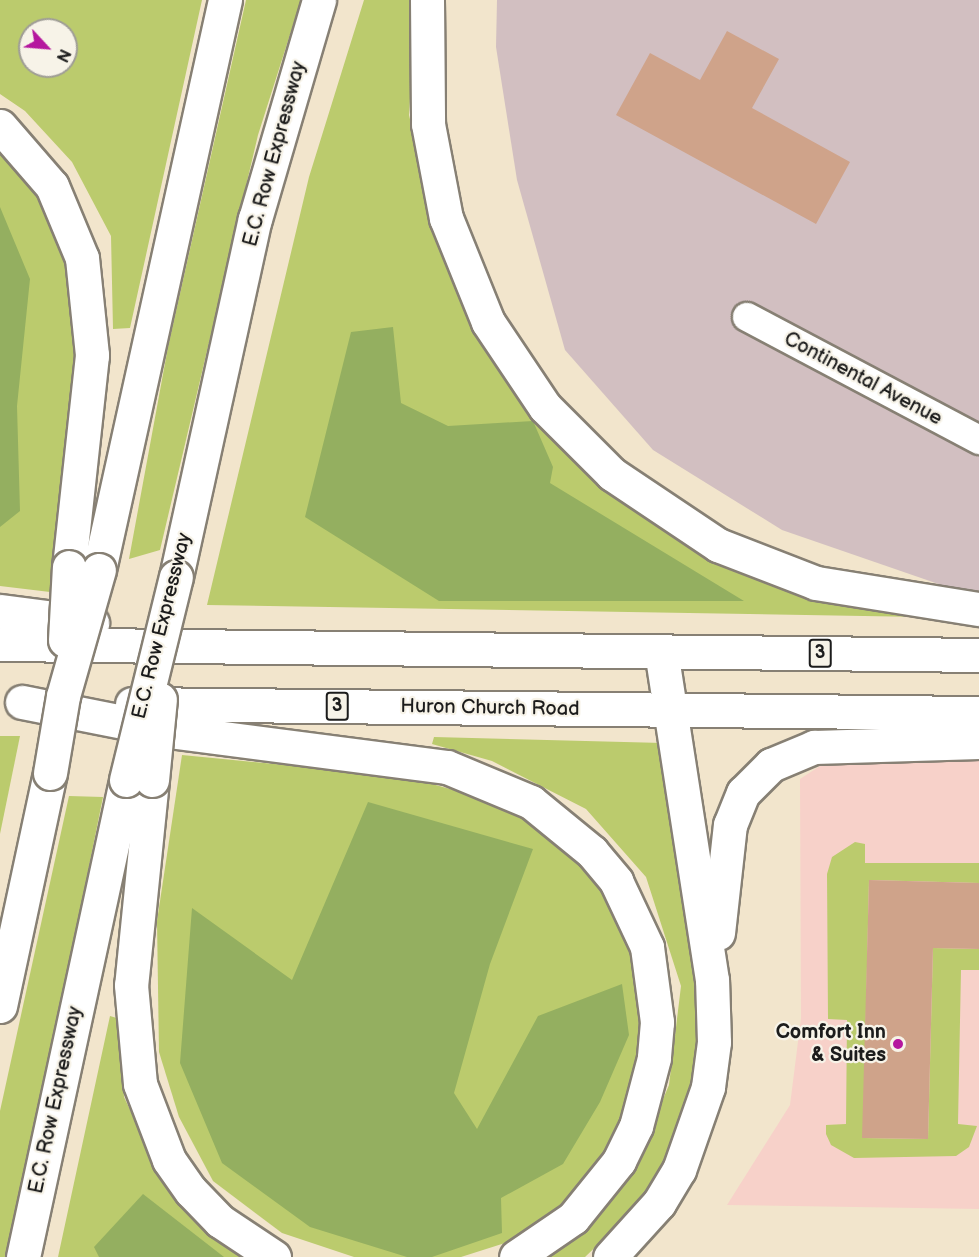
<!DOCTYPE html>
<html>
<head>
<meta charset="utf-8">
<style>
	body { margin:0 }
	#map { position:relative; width:979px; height:1257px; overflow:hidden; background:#f2e5cc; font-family:"Balsamiq Sans",sans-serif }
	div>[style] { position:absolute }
	.built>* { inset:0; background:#f7d1c9 }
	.industrial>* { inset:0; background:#d2bfc1 }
	.green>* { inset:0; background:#bbcb6d }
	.forest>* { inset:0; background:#94af60 }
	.building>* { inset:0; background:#cfa38a }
	.roads { filter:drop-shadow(2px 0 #878074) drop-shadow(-2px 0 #878074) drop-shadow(0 2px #878074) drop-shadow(0 -2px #878074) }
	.minor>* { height:28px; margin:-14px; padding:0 14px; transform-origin:14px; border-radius:14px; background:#fff }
	.highway>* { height:33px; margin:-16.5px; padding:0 16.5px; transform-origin:16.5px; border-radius:16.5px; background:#fff }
	.bridges { filter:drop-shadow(2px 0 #878074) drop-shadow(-2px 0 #878074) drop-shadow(0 2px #878074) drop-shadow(0 -2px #878074) }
	.highway-bridge>* { height:33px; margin:-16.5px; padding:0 16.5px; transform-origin:16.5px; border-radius:16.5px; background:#fff }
	.dots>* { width:16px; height:16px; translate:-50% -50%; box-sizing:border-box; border:3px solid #f7f3e8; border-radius:50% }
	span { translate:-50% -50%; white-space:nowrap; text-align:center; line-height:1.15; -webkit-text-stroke:4.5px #f7f3e8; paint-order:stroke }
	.shield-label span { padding:2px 4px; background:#f7f3e8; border:2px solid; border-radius:4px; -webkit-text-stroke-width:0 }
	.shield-label { font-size:18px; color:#1c1c1c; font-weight:700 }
	.street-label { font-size:20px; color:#1c1c1c }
	.poi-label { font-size:20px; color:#1c1c1c; font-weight:700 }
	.right { translate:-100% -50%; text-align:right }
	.north { position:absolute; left:18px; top:18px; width:60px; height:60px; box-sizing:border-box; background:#f7f3e8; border:2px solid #9f9d96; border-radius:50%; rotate:116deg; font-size:16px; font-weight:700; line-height:24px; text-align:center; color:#1c1c1c }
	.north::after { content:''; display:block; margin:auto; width:21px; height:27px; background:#b5179e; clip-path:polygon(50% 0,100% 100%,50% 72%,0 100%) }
</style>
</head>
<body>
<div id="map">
	<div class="built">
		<i style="clip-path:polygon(979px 748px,979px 1209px,727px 1205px,790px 1105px,801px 1018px,800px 779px,840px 753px)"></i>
	</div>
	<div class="industrial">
		<i style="clip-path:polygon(497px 0,979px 0,979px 598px,782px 530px,653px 450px,565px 350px,517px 180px,496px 47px)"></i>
	</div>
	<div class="green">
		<i style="clip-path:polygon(evenodd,0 0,202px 0,130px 328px,113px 329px,111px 236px,72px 162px,25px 111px,0 94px,0 0,30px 30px,66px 30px,66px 66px,30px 66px,30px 30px)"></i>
		<i style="clip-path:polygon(246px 0,301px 0,258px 135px,160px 550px,129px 559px,168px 347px)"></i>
		<i style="clip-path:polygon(364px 0,416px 0,409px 115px,432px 212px,473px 318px,661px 520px,923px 610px,922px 617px,207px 605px,309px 177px)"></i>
		<i style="clip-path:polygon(0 144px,49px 208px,76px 291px,76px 401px,50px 592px,0 586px)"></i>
		<i style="clip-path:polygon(0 736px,20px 736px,0 834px)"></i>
		<i style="clip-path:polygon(434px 737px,663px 743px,701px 984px,699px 1086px,672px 1149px,633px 1211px,585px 1257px,537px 1257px,637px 1160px,669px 1085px,681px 986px,646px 877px,586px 809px,492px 761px,432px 744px)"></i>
		<i style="clip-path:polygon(182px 755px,407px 777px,522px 809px,597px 875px,630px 945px,646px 1013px,636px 1092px,608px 1153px,563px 1208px,505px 1243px,461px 1257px,354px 1257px,282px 1233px,213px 1181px,179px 1117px,159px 1052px,157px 921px)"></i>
		<i style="clip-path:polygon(69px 796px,103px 797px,10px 1257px,0 1257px,0 1111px)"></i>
		<i style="clip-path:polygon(855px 842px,865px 844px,865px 863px,979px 863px,979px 883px,869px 880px,863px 1138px,928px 1139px,933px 948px,979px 949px,979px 970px,961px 970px,958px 1124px,977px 1126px,969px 1147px,956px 1156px,854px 1158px,831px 1145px,826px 1134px,826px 1125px,846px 1124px,847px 1020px,828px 1019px,827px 874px,832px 857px)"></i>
		<i style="clip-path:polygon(110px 1016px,120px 1019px,124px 1097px,151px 1154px,247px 1257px,58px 1257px)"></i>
	</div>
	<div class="forest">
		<i style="clip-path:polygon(0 207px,30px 279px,17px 406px,20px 511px,0 527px)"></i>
		<i style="clip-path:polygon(393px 327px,401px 403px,448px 426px,533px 421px,553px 467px,550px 483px,744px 601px,439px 601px,305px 517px,351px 332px)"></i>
		<i style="clip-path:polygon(368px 802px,533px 849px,490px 964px,454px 1093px,477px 1129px,538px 1016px,622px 984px,629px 1035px,600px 1102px,563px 1164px,501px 1198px,502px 1233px,432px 1257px,407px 1257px,310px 1227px,222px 1163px,180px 1063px,192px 908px,292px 980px)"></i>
		<i style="clip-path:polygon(143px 1194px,224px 1257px,99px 1257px,94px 1247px)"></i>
	</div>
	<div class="building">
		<i style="clip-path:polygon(727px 31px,779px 59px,752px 108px,850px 162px,816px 224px,616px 115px,650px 53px,700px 80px)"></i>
		<i style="clip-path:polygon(869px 880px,979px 883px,979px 949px,933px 948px,928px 1139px,862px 1138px)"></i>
	</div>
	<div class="roads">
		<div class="minor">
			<i style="left:747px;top:317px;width:263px;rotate:27.9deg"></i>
		</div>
		<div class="highway">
			<i style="left:427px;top:0;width:124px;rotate:89.5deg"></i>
			<i style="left:428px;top:124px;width:96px;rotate:79.2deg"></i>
			<i style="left:446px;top:218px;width:112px;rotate:68deg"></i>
			<i style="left:488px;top:322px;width:102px;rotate:56.2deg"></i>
			<i style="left:545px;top:407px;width:95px;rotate:45deg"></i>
			<i style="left:612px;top:474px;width:128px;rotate:33.8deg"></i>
			<i style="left:718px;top:545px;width:105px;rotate:21.2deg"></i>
			<i style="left:816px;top:583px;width:165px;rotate:9.1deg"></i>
			<i style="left:0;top:126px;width:79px;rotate:49.1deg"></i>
			<i style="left:52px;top:186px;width:78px;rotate:67.4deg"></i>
			<i style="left:82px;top:258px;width:98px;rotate:84.1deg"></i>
			<i style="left:92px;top:355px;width:213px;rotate:96.2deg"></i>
			<i style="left:99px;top:570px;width:584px;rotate:-77.54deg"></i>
			<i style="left:176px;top:577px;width:367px;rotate:-77.6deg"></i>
			<i style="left:255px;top:219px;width:228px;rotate:-73.7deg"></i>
			<i style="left:0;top:611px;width:93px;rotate:7.4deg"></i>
			<i style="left:0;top:644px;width:979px;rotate:0.64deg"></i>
			<i style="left:22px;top:702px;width:150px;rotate:11.2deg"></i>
			<i style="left:169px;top:731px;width:280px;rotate:7.4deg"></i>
			<i style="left:447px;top:767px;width:91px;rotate:22.6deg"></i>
			<i style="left:531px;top:802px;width:79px;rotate:39.3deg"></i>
			<i style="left:592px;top:852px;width:38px;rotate:50deg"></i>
			<i style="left:616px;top:881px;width:73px;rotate:64.8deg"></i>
			<i style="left:647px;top:947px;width:76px;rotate:82.4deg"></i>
			<i style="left:657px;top:1022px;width:36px;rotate:95deg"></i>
			<i style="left:654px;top:1058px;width:70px;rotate:104.8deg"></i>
			<i style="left:636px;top:1126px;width:39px;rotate:116deg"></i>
			<i style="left:619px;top:1161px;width:73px;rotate:128.9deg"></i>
			<i style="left:573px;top:1218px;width:69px;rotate:145.6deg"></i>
			<i style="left:132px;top:704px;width:847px;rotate:0.61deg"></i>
			<i style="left:152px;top:780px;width:206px;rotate:95.8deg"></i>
			<i style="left:131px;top:985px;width:99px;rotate:84.8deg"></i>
			<i style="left:140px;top:1084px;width:81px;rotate:69.1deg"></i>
			<i style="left:169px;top:1160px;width:38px;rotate:55deg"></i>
			<i style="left:191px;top:1191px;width:42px;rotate:46deg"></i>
			<i style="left:220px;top:1221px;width:65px;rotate:33.7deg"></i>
			<i style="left:718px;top:933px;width:109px;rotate:-83.7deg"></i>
			<i style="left:730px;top:825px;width:35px;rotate:-68deg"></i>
			<i style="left:743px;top:793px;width:40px;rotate:-45deg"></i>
			<i style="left:771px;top:765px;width:47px;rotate:-22.7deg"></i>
			<i style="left:814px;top:747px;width:165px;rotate:-1.7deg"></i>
			<i style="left:0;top:1006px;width:238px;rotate:-77.9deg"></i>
			<i style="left:23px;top:1257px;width:488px;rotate:-77.8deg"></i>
			<i style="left:610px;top:1257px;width:73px;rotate:-47.8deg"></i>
			<i style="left:659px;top:1203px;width:39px;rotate:-59deg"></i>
			<i style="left:679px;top:1170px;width:88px;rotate:-70.7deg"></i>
			<i style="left:708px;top:1087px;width:45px;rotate:-82.4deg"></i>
			<i style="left:714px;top:1042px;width:62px;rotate:-91.8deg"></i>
			<i style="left:712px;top:980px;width:333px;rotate:-98.8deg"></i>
		</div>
	</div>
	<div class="bridges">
		<div class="highway-bridge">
			<i style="left:65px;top:640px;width:73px;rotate:-86.9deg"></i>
			<i style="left:50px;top:773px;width:78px;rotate:-80.4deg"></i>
			<i style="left:63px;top:696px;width:131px;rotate:-74.1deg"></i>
			<i style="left:126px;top:780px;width:209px;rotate:-76.2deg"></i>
			<i style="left:152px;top:780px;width:81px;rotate:-84.4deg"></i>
		</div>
	</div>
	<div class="dots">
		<i style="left:898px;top:1044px;background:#b5179e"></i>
	</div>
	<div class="shield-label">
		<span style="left:820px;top:653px">3</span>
		<span style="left:337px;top:706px">3</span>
	</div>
	<div class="street-label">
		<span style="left:275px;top:154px;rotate:-75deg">E.C. Row Expressway</span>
		<span style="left:863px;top:379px;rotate:28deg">Continental Avenue</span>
		<span style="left:162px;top:626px;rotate:-76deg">E.C. Row Expressway</span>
		<span style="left:490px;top:708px;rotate:1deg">Huron Church Road</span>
		<span style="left:56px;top:1100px;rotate:-78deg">E.C. Row Expressway</span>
	</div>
	<div class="poi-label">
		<span class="right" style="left:886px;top:1044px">Comfort Inn<br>&amp; Suites</span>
	</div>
	<div class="north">N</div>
</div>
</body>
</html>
